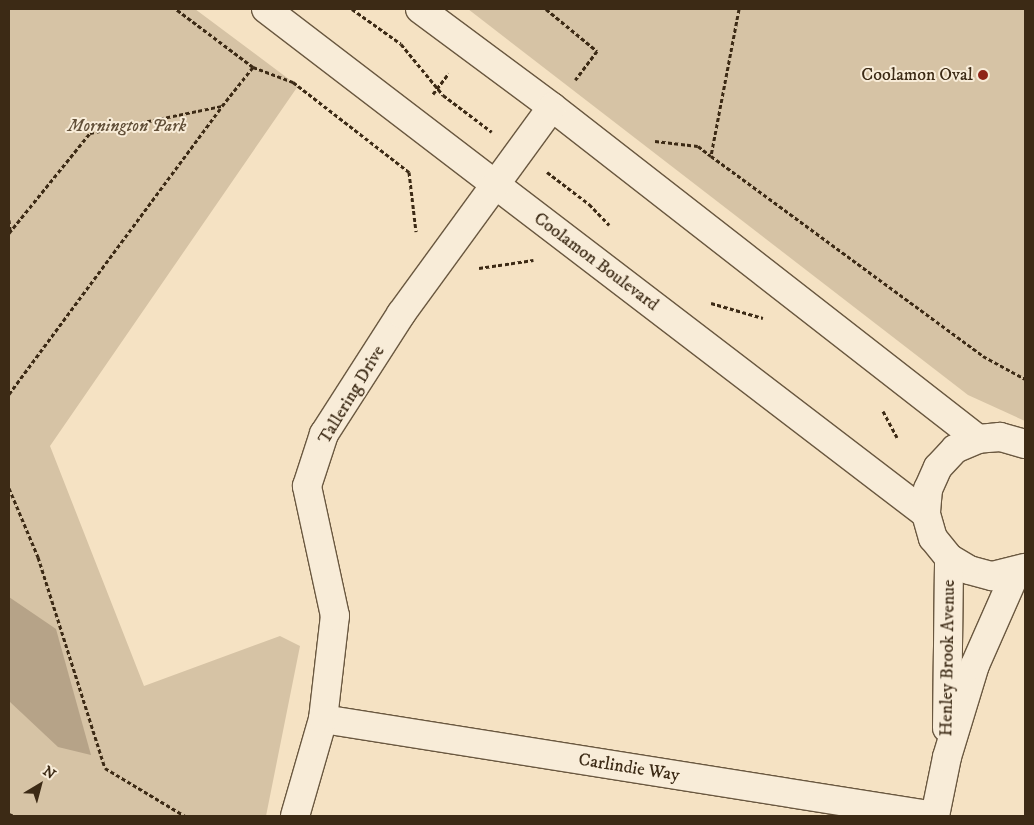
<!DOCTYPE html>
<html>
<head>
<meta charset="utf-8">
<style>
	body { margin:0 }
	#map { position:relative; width:1034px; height:825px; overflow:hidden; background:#f5e2c3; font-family:"IM FELL DW Pica",serif }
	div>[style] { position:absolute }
	.green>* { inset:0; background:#d6c3a5 }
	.water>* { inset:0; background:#b6a388 }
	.path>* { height:3px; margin-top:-1.5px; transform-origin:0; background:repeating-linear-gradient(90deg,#3c2a15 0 4px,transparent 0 6.5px) }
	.roads { filter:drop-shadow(1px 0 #6a5840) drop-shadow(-1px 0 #6a5840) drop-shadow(0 1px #6a5840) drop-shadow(0 -1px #6a5840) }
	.minor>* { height:28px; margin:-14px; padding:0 14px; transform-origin:14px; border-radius:14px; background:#f8ecd8 }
	.dots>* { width:14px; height:14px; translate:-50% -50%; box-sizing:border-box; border:2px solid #f8ecd8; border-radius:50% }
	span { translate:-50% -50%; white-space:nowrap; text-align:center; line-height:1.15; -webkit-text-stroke:4px #f8ecd8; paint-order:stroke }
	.poi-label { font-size:18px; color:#3c2a15 }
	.right { translate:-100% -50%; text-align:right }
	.park-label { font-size:18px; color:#625039; font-style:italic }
	.street-label { font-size:18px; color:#3c2a15 }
	.frame { position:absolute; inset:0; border:10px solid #3c2a15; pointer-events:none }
	.north { position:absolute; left:15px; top:760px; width:50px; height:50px; -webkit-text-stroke:4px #f8ecd8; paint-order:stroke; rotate:37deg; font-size:14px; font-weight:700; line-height:20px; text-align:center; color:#3c2a15 }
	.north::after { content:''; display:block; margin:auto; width:18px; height:22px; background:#3c2a15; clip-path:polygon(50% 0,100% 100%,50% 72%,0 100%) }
</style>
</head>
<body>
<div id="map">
	<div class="green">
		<i style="clip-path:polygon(9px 9px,195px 9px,298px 86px,50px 446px,144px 686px,280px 636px,300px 646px,266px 816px,9px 816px)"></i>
		<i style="clip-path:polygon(468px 9px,1025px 9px,1025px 421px,968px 395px)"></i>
	</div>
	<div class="water">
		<i style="clip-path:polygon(9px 597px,56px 629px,91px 755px,58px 747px,9px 701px)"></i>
	</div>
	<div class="path">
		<i style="left:352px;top:9px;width:60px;rotate:35.5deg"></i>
		<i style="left:401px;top:44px;width:66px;rotate:50.5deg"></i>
		<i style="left:443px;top:95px;width:61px;rotate:37.1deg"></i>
		<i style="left:546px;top:9px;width:66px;rotate:39.5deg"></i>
		<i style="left:597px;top:51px;width:36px;rotate:127deg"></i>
		<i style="left:739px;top:9px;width:150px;rotate:100.8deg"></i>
		<i style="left:711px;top:156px;width:338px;rotate:36.3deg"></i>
		<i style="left:983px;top:356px;width:48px;rotate:28.7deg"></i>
		<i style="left:253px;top:67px;width:43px;rotate:20.6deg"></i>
		<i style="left:293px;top:82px;width:147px;rotate:37.8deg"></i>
		<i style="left:409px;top:172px;width:60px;rotate:83.3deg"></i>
		<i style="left:433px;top:94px;width:26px;rotate:-53deg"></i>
		<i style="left:655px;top:141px;width:43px;rotate:6.6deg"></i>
		<i style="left:698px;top:146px;width:16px;rotate:38deg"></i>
		<i style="left:547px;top:172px;width:53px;rotate:37.3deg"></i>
		<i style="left:589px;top:204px;width:29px;rotate:46deg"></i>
		<i style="left:9px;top:220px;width:10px;rotate:84deg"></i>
		<i style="left:9px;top:233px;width:129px;rotate:-51deg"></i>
		<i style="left:90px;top:133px;width:135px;rotate:-11.6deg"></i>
		<i style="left:222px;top:106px;width:50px;rotate:-51.5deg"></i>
		<i style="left:253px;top:67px;width:96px;rotate:-143deg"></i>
		<i style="left:479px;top:268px;width:55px;rotate:-8.4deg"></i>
		<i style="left:711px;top:303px;width:54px;rotate:16.1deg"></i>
		<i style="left:9px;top:394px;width:357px;rotate:-53.5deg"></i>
		<i style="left:883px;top:411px;width:30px;rotate:62deg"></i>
		<i style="left:9px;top:488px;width:75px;rotate:67.2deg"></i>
		<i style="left:38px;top:557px;width:221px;rotate:72.4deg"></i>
		<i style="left:105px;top:768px;width:93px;rotate:31deg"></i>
		<i style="left:9px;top:814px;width:5px;rotate:22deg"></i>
	</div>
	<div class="roads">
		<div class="minor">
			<i style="left:266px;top:9px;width:831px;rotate:37.42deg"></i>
			<i style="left:420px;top:9px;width:164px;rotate:36.6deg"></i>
			<i style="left:552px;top:107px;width:540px;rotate:37.93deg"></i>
			<i style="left:1025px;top:444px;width:26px;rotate:-164deg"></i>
			<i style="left:1000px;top:437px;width:22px;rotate:175deg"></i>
			<i style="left:978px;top:439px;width:25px;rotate:157deg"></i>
			<i style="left:955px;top:449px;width:25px;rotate:133deg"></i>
			<i style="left:938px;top:467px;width:24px;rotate:114deg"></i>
			<i style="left:928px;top:489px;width:25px;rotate:95deg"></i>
			<i style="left:926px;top:514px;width:25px;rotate:74deg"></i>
			<i style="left:933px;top:538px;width:26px;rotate:51deg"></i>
			<i style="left:949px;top:558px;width:23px;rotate:31deg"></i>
			<i style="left:969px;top:570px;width:24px;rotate:15deg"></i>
			<i style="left:992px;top:576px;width:34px;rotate:-14deg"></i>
			<i style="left:323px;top:719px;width:620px;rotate:9.01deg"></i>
			<i style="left:947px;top:728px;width:170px;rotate:-89.3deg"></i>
			<i style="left:295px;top:816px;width:101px;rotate:-73.9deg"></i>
			<i style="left:323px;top:719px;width:104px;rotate:-83.4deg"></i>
			<i style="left:335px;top:616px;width:133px;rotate:-102.2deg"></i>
			<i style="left:307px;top:486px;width:55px;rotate:-71.9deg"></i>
			<i style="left:324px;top:434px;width:143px;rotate:-57.3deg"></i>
			<i style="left:401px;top:314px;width:256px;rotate:-53.9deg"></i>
			<i style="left:935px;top:816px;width:60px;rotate:-78.5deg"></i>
			<i style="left:947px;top:757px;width:96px;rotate:-73.1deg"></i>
			<i style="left:975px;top:665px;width:102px;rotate:-66.2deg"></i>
		</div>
	</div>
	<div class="dots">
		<i style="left:983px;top:75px;background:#8f2418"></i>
	</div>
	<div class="poi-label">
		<span class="right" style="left:973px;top:75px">Coolamon Oval</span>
	</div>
	<div class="park-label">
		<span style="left:127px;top:126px">Mornington Park</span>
	</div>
	<div class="street-label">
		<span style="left:596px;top:262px;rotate:37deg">Coolamon Boulevard</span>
		<span style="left:352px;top:395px;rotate:-59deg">Tallering Drive</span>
		<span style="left:948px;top:658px;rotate:-89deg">Henley Brook Avenue</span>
		<span style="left:629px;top:768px;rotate:9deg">Carlindie Way</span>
	</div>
	<div class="frame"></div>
	<div class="north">N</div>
</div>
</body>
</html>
